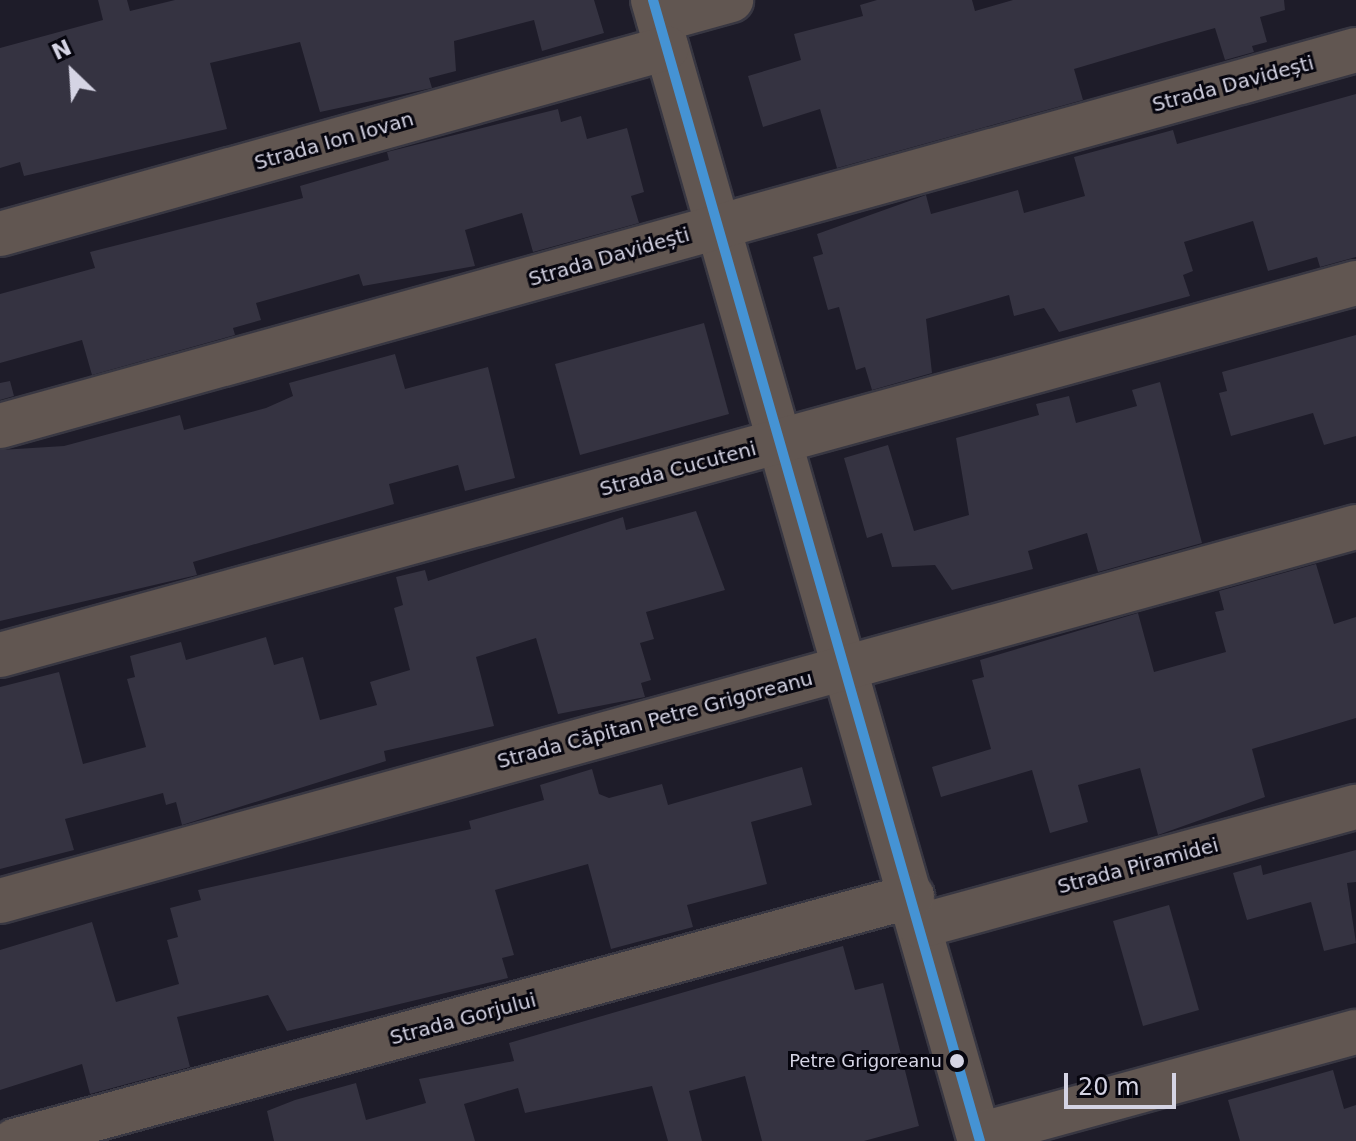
<!DOCTYPE html>
<html>
<head>
<meta charset="utf-8">
<style>
	body { margin:0 }
	#map { position:relative; width:1356px; height:1141px; overflow:hidden; background:#1e1c29; font-family:"DejaVu Sans",sans-serif }
	div>[style] { position:absolute }
	.building>* { inset:0; background:#353341 }
	.roads { filter:drop-shadow(2px 0 #383742) drop-shadow(-2px 0 #383742) drop-shadow(0 2px #383742) drop-shadow(0 -2px #383742) }
	.minor>* { height:44px; margin:-22px; padding:0 22px; transform-origin:22px; border-radius:22px; background:#615651 }
	.bus-1>* { height:10px; margin:-5px; padding:0 5px; transform-origin:5px; border-radius:5px; background:#4593d4 }
	.dots>* { width:22px; height:22px; translate:-50% -50%; box-sizing:border-box; border:4px solid #06050e; border-radius:50% }
	span { translate:-50% -50%; white-space:nowrap; text-align:center; line-height:1.15; -webkit-text-stroke:6px #06050e; paint-order:stroke }
	.bus-label { font-size:18px; color:#d5d4e4 }
	.right { translate:-100% -50%; text-align:right }
	.street-label { font-size:20px; color:#d5d4e4 }
	.north { position:absolute; left:32px; top:32px; width:80px; height:80px; -webkit-text-stroke:6px #06050e; paint-order:stroke; rotate:335deg; font-size:22px; font-weight:700; line-height:32px; text-align:center; color:#d5d4e4 }
	.north::after { content:''; display:block; margin:auto; width:28px; height:36px; background:#d5d4e4; clip-path:polygon(50% 0,100% 100%,50% 72%,0 100%) }
	.scale { position:absolute; left:1064px; top:1073px; width:112px; height:36px; box-sizing:border-box; border:4px solid #d5d4e4; border-top:0; padding-left:10px; font-size:24px; line-height:28px; white-space:nowrap; color:#d5d4e4; -webkit-text-stroke:6px #06050e; paint-order:stroke }
</style>
</head>
<body>
<div id="map">
	<div class="building">
		<i style="clip-path:polygon(98px 0,127px 0,130px 11px,175px 0,594px 0,604px 33px,542px 51px,534px 20px,454px 41px,456px 71px,429px 78px,432px 88px,320px 112px,300px 42px,210px 63px,227px 129px,24px 176px,20px 162px,0 168px,0 48px,103px 20px)"></i>
		<i style="clip-path:polygon(877px 0,972px 0,975px 11px,1013px 0,1284px 0,1285px 10px,1260px 17px,1267px 42px,1252px 46px,1254px 52px,1225px 60px,1215px 28px,1162px 43px,1074px 69px,1083px 100px,837px 168px,820px 109px,763px 127px,748px 76px,801px 60px,794px 34px,863px 16px,860px 5px)"></i>
		<i style="clip-path:polygon(1356px 94px,1356px 257px,1320px 267px,1317px 257px,1268px 271px,1253px 221px,1184px 242px,1193px 271px,1183px 275px,1190px 296px,1059px 332px,1044px 308px,1014px 316px,1009px 295px,926px 319px,932px 373px,872px 390px,865px 367px,856px 370px,839px 307px,828px 310px,813px 257px,823px 254px,817px 234px,926px 195px,931px 214px,1018px 190px,1024px 213px,1085px 196px,1074px 157px,1173px 130px,1177px 144px)"></i>
		<i style="clip-path:polygon(558px 109px,561px 122px,581px 116px,587px 139px,627px 128px,644px 192px,631px 196px,639px 223px,533px 252px,522px 213px,465px 230px,475px 266px,363px 286px,359px 274px,256px 303px,261px 320px,233px 328px,235px 335px,92px 375px,82px 340px,0 363px,0 294px,95px 268px,90px 252px,303px 198px,300px 186px,389px 160px,387px 152px)"></i>
		<i style="clip-path:polygon(704px 323px,729px 414px,580px 455px,555px 364px)"></i>
		<i style="clip-path:polygon(1356px 335px,1356px 436px,1324px 445px,1313px 413px,1231px 436px,1219px 393px,1227px 391px,1222px 372px)"></i>
		<i style="clip-path:polygon(395px 354px,405px 389px,488px 367px,515px 478px,465px 491px,458px 465px,389px 484px,394px 504px,193px 562px,197px 575px,0 621px,0 450px,64px 446px,180px 415px,184px 430px,266px 408px,293px 396px,289px 383px)"></i>
		<i style="clip-path:polygon(10px 381px,14px 396px,0 400px,0 383px)"></i>
		<i style="clip-path:polygon(1160px 382px,1202px 543px,1098px 572px,1087px 533px,1028px 551px,1033px 569px,952px 590px,935px 565px,892px 567px,882px 533px,867px 538px,844px 458px,888px 445px,914px 531px,969px 515px,956px 438px,1039px 415px,1036px 404px,1069px 396px,1076px 423px,1137px 406px,1132px 390px)"></i>
		<i style="clip-path:polygon(696px 511px,725px 590px,646px 612px,654px 639px,640px 643px,651px 680px,641px 683px,645px 697px,558px 714px,536px 638px,476px 657px,494px 726px,384px 751px,386px 761px,182px 825px,176px 802px,166px 805px,163px 793px,65px 819px,74px 850px,0 869px,0 687px,59px 672px,83px 764px,146px 747px,127px 679px,135px 677px,130px 656px,181px 642px,186px 660px,266px 637px,274px 665px,303px 657px,320px 720px,377px 705px,370px 682px,410px 670px,394px 608px,403px 605px,396px 577px,425px 570px,428px 581px,623px 517px,626px 530px)"></i>
		<i style="clip-path:polygon(1316px 564px,1334px 624px,1356px 617px,1356px 718px,1252px 749px,1265px 797px,1158px 835px,1140px 768px,1078px 785px,1088px 822px,1050px 833px,1032px 770px,941px 797px,932px 767px,991px 749px,972px 680px,984px 677px,980px 660px,1138px 613px,1154px 672px,1226px 652px,1215px 612px,1224px 610px,1219px 591px)"></i>
		<i style="clip-path:polygon(802px 767px,812px 805px,751px 822px,767px 884px,687px 905px,693px 927px,611px 949px,588px 864px,495px 890px,514px 955px,502px 958px,508px 978px,287px 1031px,268px 995px,177px 1017px,190px 1067px,90px 1094px,82px 1064px,0 1090px,0 950px,92px 922px,116px 1002px,179px 984px,167px 940px,178px 937px,170px 908px,201px 900px,198px 890px,471px 829px,469px 821px,544px 800px,540px 785px,592px 769px,599px 794px,609px 798px,662px 784px,668px 805px)"></i>
		<i style="clip-path:polygon(1356px 850px,1356px 882px,1347px 883px,1356px 943px,1324px 951px,1311px 902px,1247px 920px,1233px 873px,1261px 865px,1263px 875px)"></i>
		<i style="clip-path:polygon(1169px 905px,1199px 1010px,1143px 1026px,1113px 921px)"></i>
		<i style="clip-path:polygon(843px 946px,855px 990px,883px 983px,919px 1126px,864px 1141px,762px 1141px,745px 1076px,689px 1091px,702px 1141px,668px 1141px,652px 1086px,525px 1113px,518px 1088px,464px 1104px,475px 1141px,274px 1141px,267px 1111px,295px 1100px,356px 1083px,366px 1120px,398px 1111px,426px 1103px,419px 1079px,514px 1061px,509px 1043px)"></i>
		<i style="clip-path:polygon(1333px 1070px,1344px 1109px,1356px 1105px,1356px 1141px,1240px 1141px,1228px 1100px)"></i>
	</div>
	<div class="roads">
		<div class="minor">
			<i style="left:653px;top:0;width:1187px;rotate:74.01deg"></i>
			<i style="left:659px;top:20px;width:75px;rotate:-15.5deg"></i>
			<i style="left:0;top:234px;width:692px;rotate:-15.58deg"></i>
			<i style="left:0;top:426px;width:1407px;rotate:-15.5deg"></i>
			<i style="left:0;top:655px;width:1406px;rotate:-15.34deg"></i>
			<i style="left:0;top:901px;width:1407px;rotate:-15.42deg"></i>
			<i style="left:920px;top:926px;width:452px;rotate:-15.3deg"></i>
			<i style="left:979px;top:1135px;width:391px;rotate:-15.3deg"></i>
			<i style="left:14px;top:1141px;width:931px;rotate:-15.26deg"></i>
		</div>
	</div>
	<div class="bus-1">
		<i style="left:653px;top:0;width:1187px;rotate:74.01deg"></i>
	</div>
	<div class="dots">
		<i style="left:957px;top:1061px;background:#d5d4e4"></i>
	</div>
	<div class="bus-label">
		<span class="right" style="left:942px;top:1061px">Petre Grigoreanu</span>
	</div>
	<div class="street-label">
		<span style="left:1233px;top:84px;rotate:-15deg">Strada Davidești</span>
		<span style="left:334px;top:141px;rotate:-16deg">Strada Ion Iovan</span>
		<span style="left:609px;top:257px;rotate:-16deg">Strada Davidești</span>
		<span style="left:678px;top:469px;rotate:-15deg">Strada Cucuteni</span>
		<span style="left:655px;top:720px;rotate:-15deg">Strada Căpitan Petre Grigoreanu</span>
		<span style="left:1138px;top:866px;rotate:-15deg">Strada Piramidei</span>
		<span style="left:463px;top:1019px;rotate:-15deg">Strada Gorjului</span>
	</div>
	<div class="north">N</div>
	<div class="scale">20 m</div>
</div>
</body>
</html>
